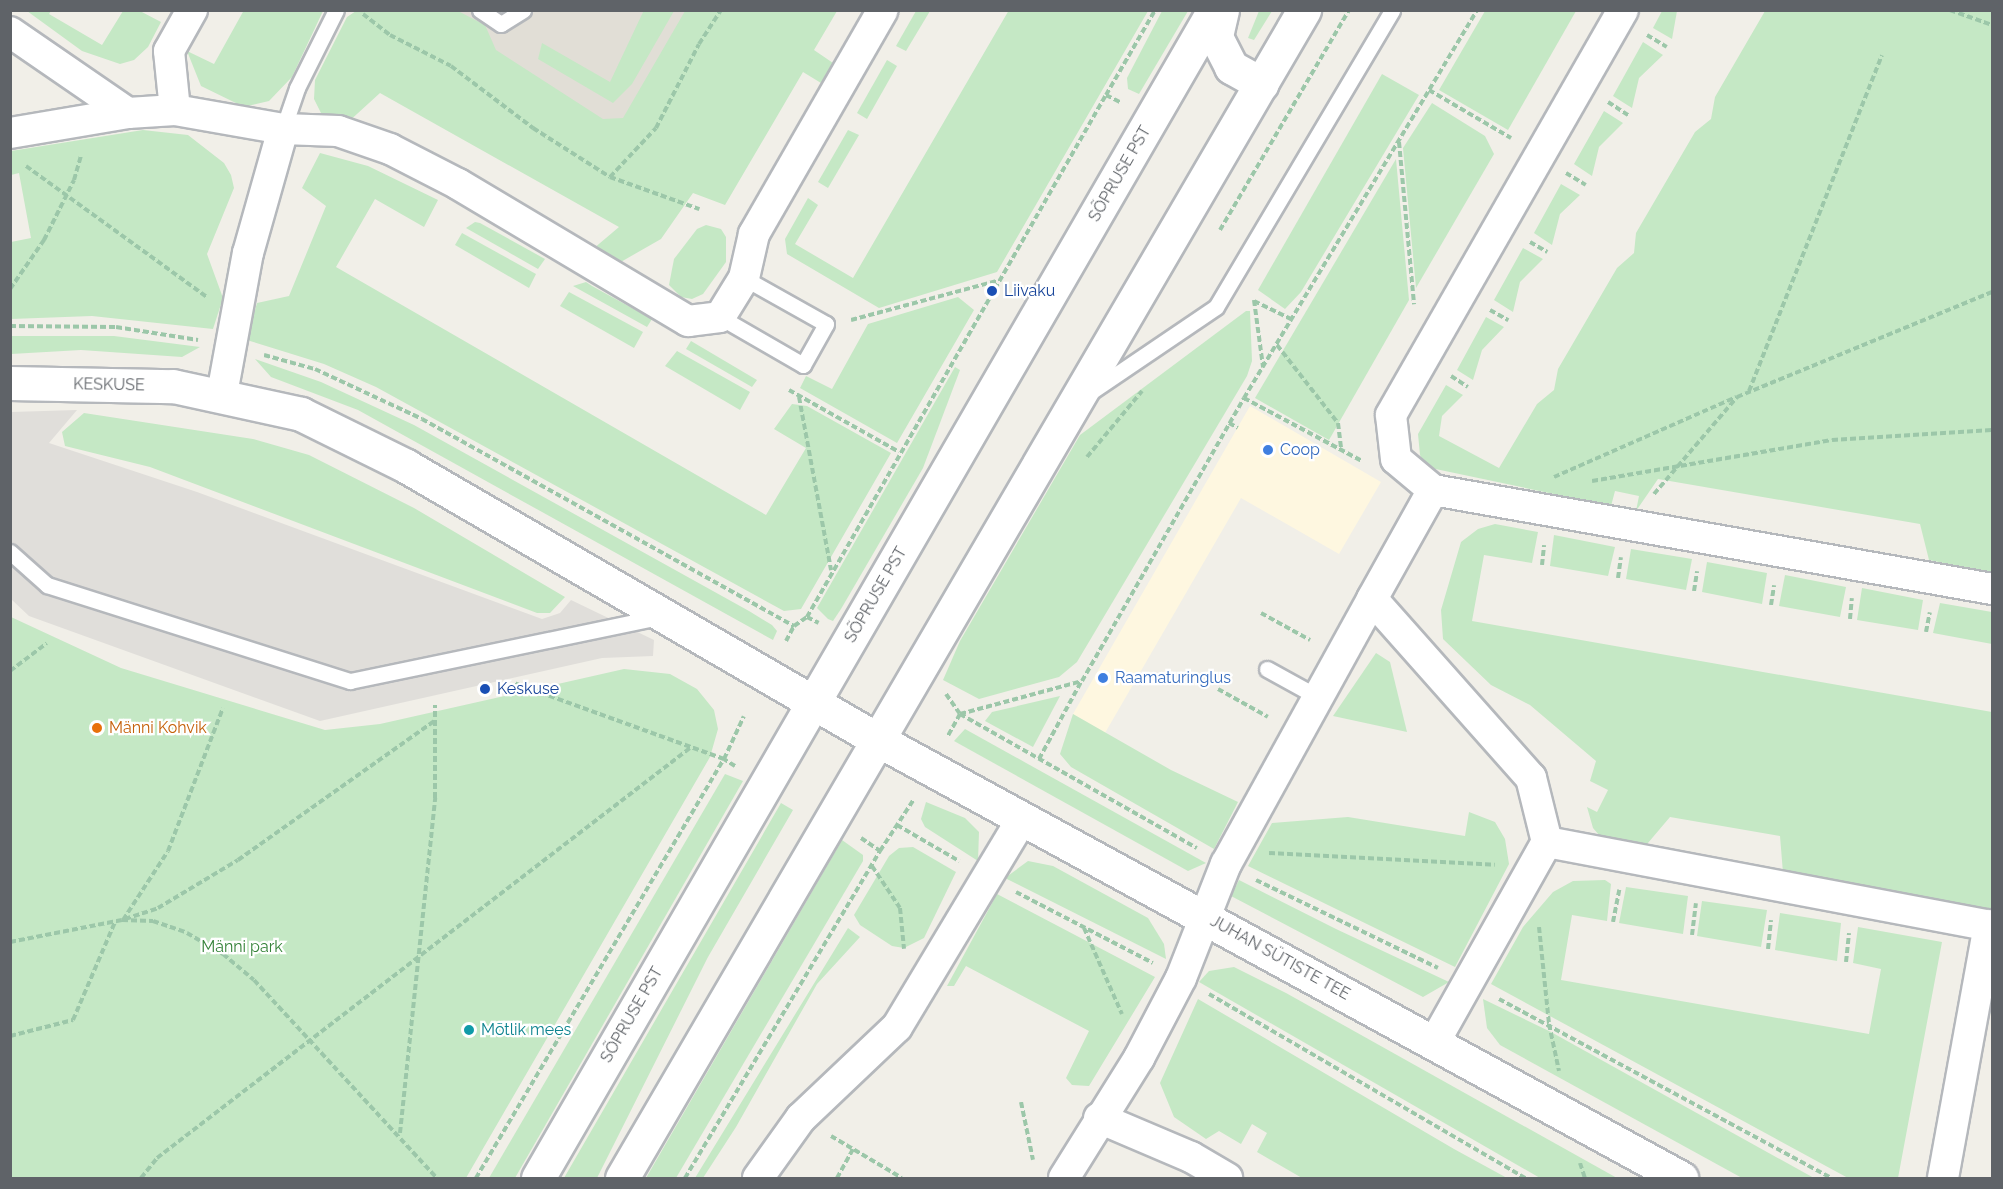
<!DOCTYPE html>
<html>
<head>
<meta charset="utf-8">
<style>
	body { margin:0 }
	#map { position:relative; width:2003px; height:1189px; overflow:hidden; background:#f1efe8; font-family:Raleway,sans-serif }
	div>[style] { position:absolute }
	.commercial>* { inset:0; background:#fef7e0 }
	.industrial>* { inset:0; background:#e0deda }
	.education>* { inset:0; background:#e1ded6 }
	.green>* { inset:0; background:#c5e8c5 }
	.path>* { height:4px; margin-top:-2px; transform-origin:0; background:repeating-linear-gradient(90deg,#9cc7a9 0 6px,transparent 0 9px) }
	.roads { filter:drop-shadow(2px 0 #b5b8bc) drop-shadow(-2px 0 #b5b8bc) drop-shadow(0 2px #b5b8bc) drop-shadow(0 -2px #b5b8bc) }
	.service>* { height:15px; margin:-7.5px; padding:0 7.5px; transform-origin:7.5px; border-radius:7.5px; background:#fff }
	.minor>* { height:30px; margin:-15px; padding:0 15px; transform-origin:15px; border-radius:15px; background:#fff }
	.tertiary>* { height:33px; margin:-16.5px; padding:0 16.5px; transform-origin:16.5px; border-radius:16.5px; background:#fff }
	.secondary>* { height:33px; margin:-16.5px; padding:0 16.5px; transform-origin:16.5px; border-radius:16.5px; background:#fff }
	.dots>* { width:16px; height:16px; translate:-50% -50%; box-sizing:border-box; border:3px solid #fff; border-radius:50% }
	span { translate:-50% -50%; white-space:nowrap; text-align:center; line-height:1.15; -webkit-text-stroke:4.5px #fff; paint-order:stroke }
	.street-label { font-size:16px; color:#5f6368 }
	.transit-label { font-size:16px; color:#164399 }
	.left { translate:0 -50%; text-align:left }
	.shop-label { font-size:16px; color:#366cbe }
	.food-label { font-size:16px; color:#c56008 }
	.park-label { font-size:16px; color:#348238 }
	.culture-label { font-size:16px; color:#0d838f }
	.frame { position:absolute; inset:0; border:12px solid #5f6368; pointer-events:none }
</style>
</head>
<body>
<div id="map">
	<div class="commercial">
		<i style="clip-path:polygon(1250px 406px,1381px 482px,1339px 554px,1241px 498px,1105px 733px,1073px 714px)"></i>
	</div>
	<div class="industrial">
		<i style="clip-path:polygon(77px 410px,49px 443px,197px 492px,542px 619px,560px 613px,571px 600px,654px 640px,653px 656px,602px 658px,320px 721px,29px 616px,11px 599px,11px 412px)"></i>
	</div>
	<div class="education">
		<i style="clip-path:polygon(381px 11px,703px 11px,621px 149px)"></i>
	</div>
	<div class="green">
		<i style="clip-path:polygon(244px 10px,323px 11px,292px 77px,269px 101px,244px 107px,201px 86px,187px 51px,214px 64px)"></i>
		<i style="clip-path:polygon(644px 10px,674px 11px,632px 84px,613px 103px,538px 59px,542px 43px,610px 82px)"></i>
		<i style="clip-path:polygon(1009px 10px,1148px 11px,997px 272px,879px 308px,787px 254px,785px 239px,808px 198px,818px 205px,795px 244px,853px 278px)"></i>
		<i style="clip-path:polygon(27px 11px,51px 11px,49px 14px,102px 45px,123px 11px,140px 11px,161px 22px,148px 47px,134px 60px,120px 64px,82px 51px)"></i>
		<i style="clip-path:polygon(356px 11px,458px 11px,485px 25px,496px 50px,603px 119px,623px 118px,685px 11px,837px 11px,814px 50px,833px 63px,821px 83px,803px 72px,725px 205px,693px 193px,661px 239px,619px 263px,593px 249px,619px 227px,380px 93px,346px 124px,321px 113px,314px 99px,315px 80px,347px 17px)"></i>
		<i style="clip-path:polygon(916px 11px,930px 11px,906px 51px,896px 46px)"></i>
		<i style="clip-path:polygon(1162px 11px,1188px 11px,1139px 94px,1128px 89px,1127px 78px)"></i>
		<i style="clip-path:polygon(1259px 11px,1272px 11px,1254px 40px,1248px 38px)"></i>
		<i style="clip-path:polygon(1485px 11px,1576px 11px,1508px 130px,1439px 90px)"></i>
		<i style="clip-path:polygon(1662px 11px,1677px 11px,1672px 39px,1653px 28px)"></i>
		<i style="clip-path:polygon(1765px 11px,1992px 11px,1992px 573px,1929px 560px,1920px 524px,1658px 479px,1636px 511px,1639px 496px,1615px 491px,1611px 506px,1426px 467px,1420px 455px,1418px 434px,1446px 385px,1463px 395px,1442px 416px,1439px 436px,1499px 468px,1537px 404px,1554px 390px,1558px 369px,1617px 268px,1634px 253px,1636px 233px,1695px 132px,1711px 119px,1715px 97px)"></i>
		<i style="clip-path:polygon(1643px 42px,1663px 55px,1639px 78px,1632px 108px,1613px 96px)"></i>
		<i style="clip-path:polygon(887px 60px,897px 66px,867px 119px,857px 113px)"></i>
		<i style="clip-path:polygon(1382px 74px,1419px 95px,1301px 292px,1285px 309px,1258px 290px)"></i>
		<i style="clip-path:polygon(1432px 103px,1485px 136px,1494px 154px,1416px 288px,1403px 148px)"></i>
		<i style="clip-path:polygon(1604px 111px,1623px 123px,1599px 147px,1592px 176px,1574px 164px)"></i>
		<i style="clip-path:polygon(143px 130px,188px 135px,224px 163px,231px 175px,234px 188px,207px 254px,223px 298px,213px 329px,92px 316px,11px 319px,11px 242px,31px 238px,19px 173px,11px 175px,11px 151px)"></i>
		<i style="clip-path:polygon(848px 130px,859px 135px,828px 188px,818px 182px)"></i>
		<i style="clip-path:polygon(320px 153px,368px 166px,438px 200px,424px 227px,375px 199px,336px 267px,766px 515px,806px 448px,774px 429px,792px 404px,807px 406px,891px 453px,801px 609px,784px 611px,376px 387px,324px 364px,250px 341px,247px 338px,257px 303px,289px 296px,326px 206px,302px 188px)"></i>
		<i style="clip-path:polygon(1396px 159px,1409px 300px,1329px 440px,1255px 398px)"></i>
		<i style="clip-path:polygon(1561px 184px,1580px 195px,1560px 214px,1552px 245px,1534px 233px)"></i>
		<i style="clip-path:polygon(475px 222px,480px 223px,545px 259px,538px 269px,466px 228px)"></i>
		<i style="clip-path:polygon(706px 225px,721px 229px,726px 237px,726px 262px,703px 294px,692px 299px,681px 297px,669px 285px,674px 259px,697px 229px)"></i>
		<i style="clip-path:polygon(462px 233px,536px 274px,529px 288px,455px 245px)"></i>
		<i style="clip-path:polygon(1523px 248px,1543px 259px,1520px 282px,1513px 312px,1494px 300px)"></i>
		<i style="clip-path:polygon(586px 282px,592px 286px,652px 319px,647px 327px,573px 286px)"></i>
		<i style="clip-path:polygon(569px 292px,643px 332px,634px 348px,560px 306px)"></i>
		<i style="clip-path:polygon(958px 297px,974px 310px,897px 443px,800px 388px,806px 376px,832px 389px,868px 324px)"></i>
		<i style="clip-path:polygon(1246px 311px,1250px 311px,1252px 361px,1247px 376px,1077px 662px,1059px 677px,979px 699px,943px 680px,960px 641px,1080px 435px)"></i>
		<i style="clip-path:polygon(1486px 317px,1504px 327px,1482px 350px,1473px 380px,1457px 370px)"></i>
		<i style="clip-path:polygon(11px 336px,114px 336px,200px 347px,182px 357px,81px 350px,11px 354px)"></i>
		<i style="clip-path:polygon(691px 341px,757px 380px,752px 387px,686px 349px)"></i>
		<i style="clip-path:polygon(677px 351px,750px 392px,740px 410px,665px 366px)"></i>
		<i style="clip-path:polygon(255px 359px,321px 382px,414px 425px,749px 611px,772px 625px,777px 631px,773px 640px,358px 410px,271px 377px)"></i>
		<i style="clip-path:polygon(955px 367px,960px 370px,923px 468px,841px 609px,833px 621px,828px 619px,817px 608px)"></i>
		<i style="clip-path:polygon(84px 413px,253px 439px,309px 455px,414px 508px,565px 597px,550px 613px,537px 613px,150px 467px,65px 446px,62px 432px)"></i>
		<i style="clip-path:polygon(1495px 524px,1538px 532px,1532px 563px,1484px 555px,1472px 621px,1992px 712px,1992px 909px,1783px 873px,1780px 836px,1670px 817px,1642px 850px,1605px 842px,1593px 828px,1587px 807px,1597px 812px,1608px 790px,1590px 781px,1596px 761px,1530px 705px,1491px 685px,1443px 639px,1441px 610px,1461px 542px,1478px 529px)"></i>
		<i style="clip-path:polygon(1554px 535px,1615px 547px,1608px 576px,1550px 566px)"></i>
		<i style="clip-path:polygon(1631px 549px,1692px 559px,1686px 590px,1626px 579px)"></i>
		<i style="clip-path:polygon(1707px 562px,1767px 573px,1762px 604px,1702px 592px)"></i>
		<i style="clip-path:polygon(1785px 575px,1846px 587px,1840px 617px,1779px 606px)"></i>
		<i style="clip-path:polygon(1862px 588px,1923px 600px,1918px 630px,1857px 620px)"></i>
		<i style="clip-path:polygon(1940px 603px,1992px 612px,1992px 644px,1933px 633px)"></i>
		<i style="clip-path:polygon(11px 617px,121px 668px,325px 730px,380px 724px,624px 669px,670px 674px,697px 689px,714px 710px,718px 729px,710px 757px,466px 1178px,11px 1178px)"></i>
		<i style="clip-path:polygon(1376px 653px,1390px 662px,1407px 732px,1333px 716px)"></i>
		<i style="clip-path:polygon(1060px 696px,1033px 747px,985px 721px,992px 712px)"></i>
		<i style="clip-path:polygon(1073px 714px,1171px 770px,1238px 802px,1214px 849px,1071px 767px,1060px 754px)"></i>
		<i style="clip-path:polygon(965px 729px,1206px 863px,1188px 871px,954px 741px)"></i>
		<i style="clip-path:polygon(725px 774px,743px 781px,515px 1178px,489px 1178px)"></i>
		<i style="clip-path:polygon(926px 802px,965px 818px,979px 832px,978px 861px,925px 827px,921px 819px)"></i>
		<i style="clip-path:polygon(781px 803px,793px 810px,708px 957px,597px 1178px,564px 1178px)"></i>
		<i style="clip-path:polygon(1469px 812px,1495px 822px,1505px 839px,1509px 864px,1455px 967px,1248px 866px,1272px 823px,1348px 817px,1465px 836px)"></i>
		<i style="clip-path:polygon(842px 840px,863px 855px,863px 861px,676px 1178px,646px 1178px)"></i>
		<i style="clip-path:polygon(913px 847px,956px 872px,924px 938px,904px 948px,892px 946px,860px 925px,854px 915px,889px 856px,899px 848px)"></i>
		<i style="clip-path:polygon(1028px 861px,1053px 866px,1148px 918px,1164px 944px,1166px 959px,1005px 878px)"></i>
		<i style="clip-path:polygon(1239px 880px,1336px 929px,1449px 982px,1423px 997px,1231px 896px)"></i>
		<i style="clip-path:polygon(1605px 880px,1611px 884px,1607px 921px,1572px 915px,1561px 980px,1869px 1034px,1881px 969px,1853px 963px,1858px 927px,1942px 942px,1898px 1178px,1848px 1178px,1491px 984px,1523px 927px,1553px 892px,1573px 881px)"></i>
		<i style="clip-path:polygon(1626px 887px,1688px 896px,1683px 934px,1619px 923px)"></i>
		<i style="clip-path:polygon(997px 894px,1155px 977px,1089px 1086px,1072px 1085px,1066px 1078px,1089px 1031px,966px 966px,954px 986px,947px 986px)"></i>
		<i style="clip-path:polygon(1702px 901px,1767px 910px,1761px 947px,1697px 936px)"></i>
		<i style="clip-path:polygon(1780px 913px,1841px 923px,1837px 961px,1775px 950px)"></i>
		<i style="clip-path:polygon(848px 928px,860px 937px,817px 984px,736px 1127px,703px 1178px,695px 1178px)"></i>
		<i style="clip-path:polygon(1234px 967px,1286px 993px,1617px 1178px,1540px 1178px,1199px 982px,1209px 971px)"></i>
		<i style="clip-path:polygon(1198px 999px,1454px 1149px,1507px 1178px,1302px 1178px,1257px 1152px,1267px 1133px,1252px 1124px,1241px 1144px,1219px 1131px,1206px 1139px,1174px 1117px,1160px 1083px)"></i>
		<i style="clip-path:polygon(1483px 999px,1551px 1032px,1814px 1178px,1742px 1178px,1500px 1045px,1487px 1028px)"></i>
	</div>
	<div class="path">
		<i style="left:1950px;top:10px;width:45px;rotate:19.7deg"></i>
		<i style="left:363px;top:14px;width:34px;rotate:38deg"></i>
		<i style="left:390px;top:35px;width:68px;rotate:26.9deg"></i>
		<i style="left:451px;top:66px;width:103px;rotate:37.1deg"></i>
		<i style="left:533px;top:128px;width:91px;rotate:32.5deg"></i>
		<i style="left:610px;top:177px;width:95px;rotate:19.8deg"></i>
		<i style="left:1647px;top:35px;width:23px;rotate:31deg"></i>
		<i style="left:1429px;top:90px;width:95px;rotate:30.3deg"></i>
		<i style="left:1106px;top:95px;width:98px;rotate:-60deg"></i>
		<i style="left:1608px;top:102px;width:24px;rotate:33deg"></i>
		<i style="left:1399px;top:142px;width:163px;rotate:84.7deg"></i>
		<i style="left:26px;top:166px;width:223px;rotate:35.9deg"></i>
		<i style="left:1566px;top:173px;width:23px;rotate:31deg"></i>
		<i style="left:610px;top:177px;width:67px;rotate:-46.8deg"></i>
		<i style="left:656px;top:128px;width:94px;rotate:-62.9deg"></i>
		<i style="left:699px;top:44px;width:40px;rotate:-57.1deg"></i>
		<i style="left:1220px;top:230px;width:255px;rotate:-59.6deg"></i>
		<i style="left:1530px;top:242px;width:20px;rotate:30deg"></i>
		<i style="left:10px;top:289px;width:60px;rotate:-55.2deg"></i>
		<i style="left:44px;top:240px;width:67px;rotate:-63.4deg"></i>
		<i style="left:74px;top:180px;width:26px;rotate:-74deg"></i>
		<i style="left:1254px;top:300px;width:68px;rotate:82.3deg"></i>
		<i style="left:1254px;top:301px;width:43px;rotate:26deg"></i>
		<i style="left:1490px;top:310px;width:21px;rotate:29deg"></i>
		<i style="left:851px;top:320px;width:151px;rotate:-15deg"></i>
		<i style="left:10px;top:326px;width:106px;rotate:0.5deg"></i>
		<i style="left:116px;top:327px;width:83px;rotate:9deg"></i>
		<i style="left:1277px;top:345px;width:99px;rotate:52deg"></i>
		<i style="left:1338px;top:423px;width:26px;rotate:83deg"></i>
		<i style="left:264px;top:355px;width:53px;rotate:15.4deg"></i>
		<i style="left:315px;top:369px;width:118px;rotate:25deg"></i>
		<i style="left:422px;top:419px;width:426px;rotate:29.1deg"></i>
		<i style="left:1451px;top:376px;width:20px;rotate:33deg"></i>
		<i style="left:789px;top:390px;width:126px;rotate:29.4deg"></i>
		<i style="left:1749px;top:391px;width:361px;rotate:-68.4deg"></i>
		<i style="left:799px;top:397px;width:176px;rotate:79.5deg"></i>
		<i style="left:1244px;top:398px;width:134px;rotate:28.1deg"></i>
		<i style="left:1229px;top:423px;width:10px;rotate:29deg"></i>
		<i style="left:1087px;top:457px;width:86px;rotate:-50.2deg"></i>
		<i style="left:1554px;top:477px;width:199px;rotate:-23.7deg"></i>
		<i style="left:1592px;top:481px;width:243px;rotate:-9.7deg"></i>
		<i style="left:1832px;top:440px;width:160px;rotate:-3.6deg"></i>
		<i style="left:1654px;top:494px;width:128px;rotate:-49.4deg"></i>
		<i style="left:1737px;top:397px;width:276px;rotate:-22.4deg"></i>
		<i style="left:1542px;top:565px;width:20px;rotate:-84deg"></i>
		<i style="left:1618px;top:578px;width:21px;rotate:-82deg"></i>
		<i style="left:1694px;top:591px;width:20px;rotate:-81deg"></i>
		<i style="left:1771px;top:605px;width:20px;rotate:-81deg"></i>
		<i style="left:1261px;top:613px;width:56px;rotate:28.9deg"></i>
		<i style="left:807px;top:617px;width:602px;rotate:-60.2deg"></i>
		<i style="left:1106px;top:95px;width:16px;rotate:27deg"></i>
		<i style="left:1850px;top:619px;width:21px;rotate:-85deg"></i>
		<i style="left:1926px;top:632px;width:20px;rotate:-79deg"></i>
		<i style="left:786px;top:641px;width:17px;rotate:-62deg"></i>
		<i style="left:794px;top:626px;width:16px;rotate:-35deg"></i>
		<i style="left:807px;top:617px;width:13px;rotate:27deg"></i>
		<i style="left:10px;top:671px;width:46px;rotate:-37.1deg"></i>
		<i style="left:1218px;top:689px;width:57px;rotate:29.2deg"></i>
		<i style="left:946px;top:694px;width:24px;rotate:55deg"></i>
		<i style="left:960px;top:714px;width:25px;rotate:119deg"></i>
		<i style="left:960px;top:714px;width:272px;rotate:29.5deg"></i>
		<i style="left:960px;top:714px;width:126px;rotate:-15.1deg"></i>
		<i style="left:1082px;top:681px;width:326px;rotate:-60.2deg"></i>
		<i style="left:1244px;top:398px;width:453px;rotate:-59deg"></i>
		<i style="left:1039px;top:759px;width:88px;rotate:-61.4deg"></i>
		<i style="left:735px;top:766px;width:13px;rotate:-148deg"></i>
		<i style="left:724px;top:759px;width:47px;rotate:-65.1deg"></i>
		<i style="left:897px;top:825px;width:72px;rotate:30.1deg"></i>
		<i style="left:861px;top:838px;width:23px;rotate:34deg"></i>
		<i style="left:880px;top:851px;width:62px;rotate:-56.8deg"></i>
		<i style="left:1269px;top:853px;width:226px;rotate:3deg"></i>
		<i style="left:872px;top:866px;width:50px;rotate:56.3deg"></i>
		<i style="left:900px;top:908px;width:41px;rotate:84.4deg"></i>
		<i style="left:1256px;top:880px;width:202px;rotate:25.8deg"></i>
		<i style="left:1016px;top:892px;width:154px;rotate:27.4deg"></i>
		<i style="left:125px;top:919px;width:35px;rotate:-18deg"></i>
		<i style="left:158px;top:908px;width:93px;rotate:-31deg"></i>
		<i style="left:238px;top:860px;width:242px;rotate:-35.3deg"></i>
		<i style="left:123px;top:920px;width:82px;rotate:-56.9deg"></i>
		<i style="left:168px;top:851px;width:153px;rotate:-69deg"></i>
		<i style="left:1613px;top:922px;width:33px;rotate:-79deg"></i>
		<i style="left:1539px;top:927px;width:98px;rotate:84.1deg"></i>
		<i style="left:1549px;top:1024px;width:48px;rotate:78deg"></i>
		<i style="left:1084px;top:928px;width:94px;rotate:66.2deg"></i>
		<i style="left:1692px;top:935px;width:32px;rotate:-83deg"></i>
		<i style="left:10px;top:942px;width:114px;rotate:-11.1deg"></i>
		<i style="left:122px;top:920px;width:31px;rotate:2deg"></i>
		<i style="left:153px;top:921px;width:36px;rotate:19deg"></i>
		<i style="left:187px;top:933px;width:42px;rotate:30.3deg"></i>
		<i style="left:223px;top:954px;width:40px;rotate:40deg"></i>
		<i style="left:254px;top:980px;width:270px;rotate:47.3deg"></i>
		<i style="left:1768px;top:949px;width:29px;rotate:-84deg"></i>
		<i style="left:1846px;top:962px;width:29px;rotate:-84deg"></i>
		<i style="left:1209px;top:994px;width:366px;rotate:30.2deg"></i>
		<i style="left:1499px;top:999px;width:378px;rotate:28.3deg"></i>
		<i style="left:10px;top:1036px;width:65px;rotate:-14.3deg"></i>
		<i style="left:73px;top:1020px;width:107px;rotate:-66.8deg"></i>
		<i style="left:1021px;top:1102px;width:59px;rotate:78.3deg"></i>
		<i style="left:400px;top:1133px;width:337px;rotate:-84deg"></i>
		<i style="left:435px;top:798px;width:93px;rotate:-90deg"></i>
		<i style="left:831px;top:1136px;width:82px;rotate:30.6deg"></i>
		<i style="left:1580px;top:1163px;width:16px;rotate:72deg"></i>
		<i style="left:141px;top:1178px;width:26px;rotate:-51deg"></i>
		<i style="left:157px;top:1158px;width:672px;rotate:-37.57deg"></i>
		<i style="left:476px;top:1178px;width:487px;rotate:-59.4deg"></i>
		<i style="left:724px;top:759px;width:223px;rotate:-160.1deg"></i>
		<i style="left:685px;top:1178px;width:381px;rotate:-59.2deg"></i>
		<i style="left:837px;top:1178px;width:33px;rotate:-61deg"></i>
	</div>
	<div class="roads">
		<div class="service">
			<i style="left:480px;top:10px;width:25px;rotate:34deg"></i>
			<i style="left:501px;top:24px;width:26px;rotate:-32deg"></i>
			<i style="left:283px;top:129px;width:43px;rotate:-71.1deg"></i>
			<i style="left:297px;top:88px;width:87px;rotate:-63.4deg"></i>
			<i style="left:720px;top:317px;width:96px;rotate:30deg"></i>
			<i style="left:803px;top:365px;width:47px;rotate:-60.7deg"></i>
			<i style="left:826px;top:324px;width:94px;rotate:-150.7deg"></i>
			<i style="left:1089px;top:393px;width:153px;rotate:-34.1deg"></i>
			<i style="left:1216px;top:307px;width:345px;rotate:-59.3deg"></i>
			<i style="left:10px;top:552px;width:50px;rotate:41.7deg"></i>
			<i style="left:47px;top:585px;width:318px;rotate:17.6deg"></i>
			<i style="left:350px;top:681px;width:317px;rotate:-11.7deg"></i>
			<i style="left:1267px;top:669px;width:58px;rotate:28.8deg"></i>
		</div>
		<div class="minor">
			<i style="left:10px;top:32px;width:143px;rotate:34.5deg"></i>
			<i style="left:175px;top:110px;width:59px;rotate:-95.8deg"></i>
			<i style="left:169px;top:51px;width:47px;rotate:-60.7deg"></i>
			<i style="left:10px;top:133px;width:120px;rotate:-9.6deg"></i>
			<i style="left:128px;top:113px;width:47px;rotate:-3.7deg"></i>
			<i style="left:175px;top:110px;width:110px;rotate:10deg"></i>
			<i style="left:283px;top:129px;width:55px;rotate:2.1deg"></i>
			<i style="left:338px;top:131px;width:55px;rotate:19.1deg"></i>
			<i style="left:390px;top:149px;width:76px;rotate:27.2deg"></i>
			<i style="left:458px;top:184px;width:268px;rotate:30.8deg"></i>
			<i style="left:688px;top:321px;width:32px;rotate:-7deg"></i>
			<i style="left:720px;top:317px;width:46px;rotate:-58.4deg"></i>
			<i style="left:744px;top:278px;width:45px;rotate:-77.2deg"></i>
			<i style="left:754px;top:234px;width:258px;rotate:-60.1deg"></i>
			<i style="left:222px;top:394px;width:143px;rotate:-79.6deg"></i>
			<i style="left:248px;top:253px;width:129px;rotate:-74.2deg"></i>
			<i style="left:1433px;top:490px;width:568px;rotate:10.04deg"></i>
			<i style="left:1547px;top:842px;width:453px;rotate:10.7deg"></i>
			<i style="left:1434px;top:1043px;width:231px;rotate:-60.7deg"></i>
			<i style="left:1547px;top:842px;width:66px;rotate:-104deg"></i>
			<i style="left:1531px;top:778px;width:239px;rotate:-131.6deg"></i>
			<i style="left:1372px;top:599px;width:125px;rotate:-60.8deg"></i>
			<i style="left:1433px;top:490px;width:48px;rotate:-140deg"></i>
			<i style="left:1396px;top:459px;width:44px;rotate:-96.5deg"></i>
			<i style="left:1391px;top:415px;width:467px;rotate:-60.2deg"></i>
			<i style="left:1099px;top:1118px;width:100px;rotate:23deg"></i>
			<i style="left:1191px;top:1157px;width:42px;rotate:30.3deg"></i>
			<i style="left:758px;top:1178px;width:74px;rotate:-54.4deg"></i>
			<i style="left:801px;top:1118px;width:132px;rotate:-43.5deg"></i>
			<i style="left:897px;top:1027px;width:243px;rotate:-59deg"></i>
			<i style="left:1064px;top:1178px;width:142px;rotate:-58deg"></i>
			<i style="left:1139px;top:1058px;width:90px;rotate:-62.3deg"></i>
			<i style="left:1181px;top:978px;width:123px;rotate:-68.5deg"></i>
			<i style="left:1226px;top:864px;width:303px;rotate:-61.1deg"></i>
			<i style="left:1943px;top:1178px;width:257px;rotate:-79.7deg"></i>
		</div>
		<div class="tertiary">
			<i style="left:10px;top:383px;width:163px;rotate:1.1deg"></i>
			<i style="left:173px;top:386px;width:131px;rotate:12.3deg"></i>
			<i style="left:301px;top:414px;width:117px;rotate:26.3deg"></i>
			<i style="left:406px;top:466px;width:546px;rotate:30.14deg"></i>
			<i style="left:878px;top:740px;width:915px;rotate:28.61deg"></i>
		</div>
		<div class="secondary">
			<i style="left:1222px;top:10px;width:28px;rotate:103deg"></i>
			<i style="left:1216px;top:37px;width:34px;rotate:63deg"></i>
			<i style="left:1231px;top:67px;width:35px;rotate:29deg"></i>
			<i style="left:538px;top:1178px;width:1350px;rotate:-59.94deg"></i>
			<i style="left:622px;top:1178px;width:1353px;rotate:-59.72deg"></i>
		</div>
	</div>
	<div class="dots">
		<i style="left:992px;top:291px;background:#1a4fb4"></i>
		<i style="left:1268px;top:450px;background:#3f7fe0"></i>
		<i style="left:1103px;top:678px;background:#3f7fe0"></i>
		<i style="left:485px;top:689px;background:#1a4fb4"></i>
		<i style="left:97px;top:728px;background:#e8710a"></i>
		<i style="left:469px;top:1030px;background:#0f9aa8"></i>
	</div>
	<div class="street-label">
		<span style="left:1120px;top:174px;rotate:-60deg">SÕPRUSE PST</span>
		<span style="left:109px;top:385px;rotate:1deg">KESKUSE</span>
		<span style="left:876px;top:595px;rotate:-60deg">SÕPRUSE PST</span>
		<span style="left:1280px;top:958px;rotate:29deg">JUHAN SÜTISTE TEE</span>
		<span style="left:632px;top:1015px;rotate:-60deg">SÕPRUSE PST</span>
	</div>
	<div class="transit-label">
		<span class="left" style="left:1004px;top:291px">Liivaku</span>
		<span class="left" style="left:497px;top:689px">Keskuse</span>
	</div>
	<div class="shop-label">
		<span class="left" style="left:1280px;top:450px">Coop</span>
		<span class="left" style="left:1115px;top:678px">Raamaturinglus</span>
	</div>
	<div class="food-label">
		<span class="left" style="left:109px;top:728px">Männi Kohvik</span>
	</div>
	<div class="park-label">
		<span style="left:242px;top:947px">Männi park</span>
	</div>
	<div class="culture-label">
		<span class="left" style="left:481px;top:1030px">Mõtlik mees</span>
	</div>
	<div class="frame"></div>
</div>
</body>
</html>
